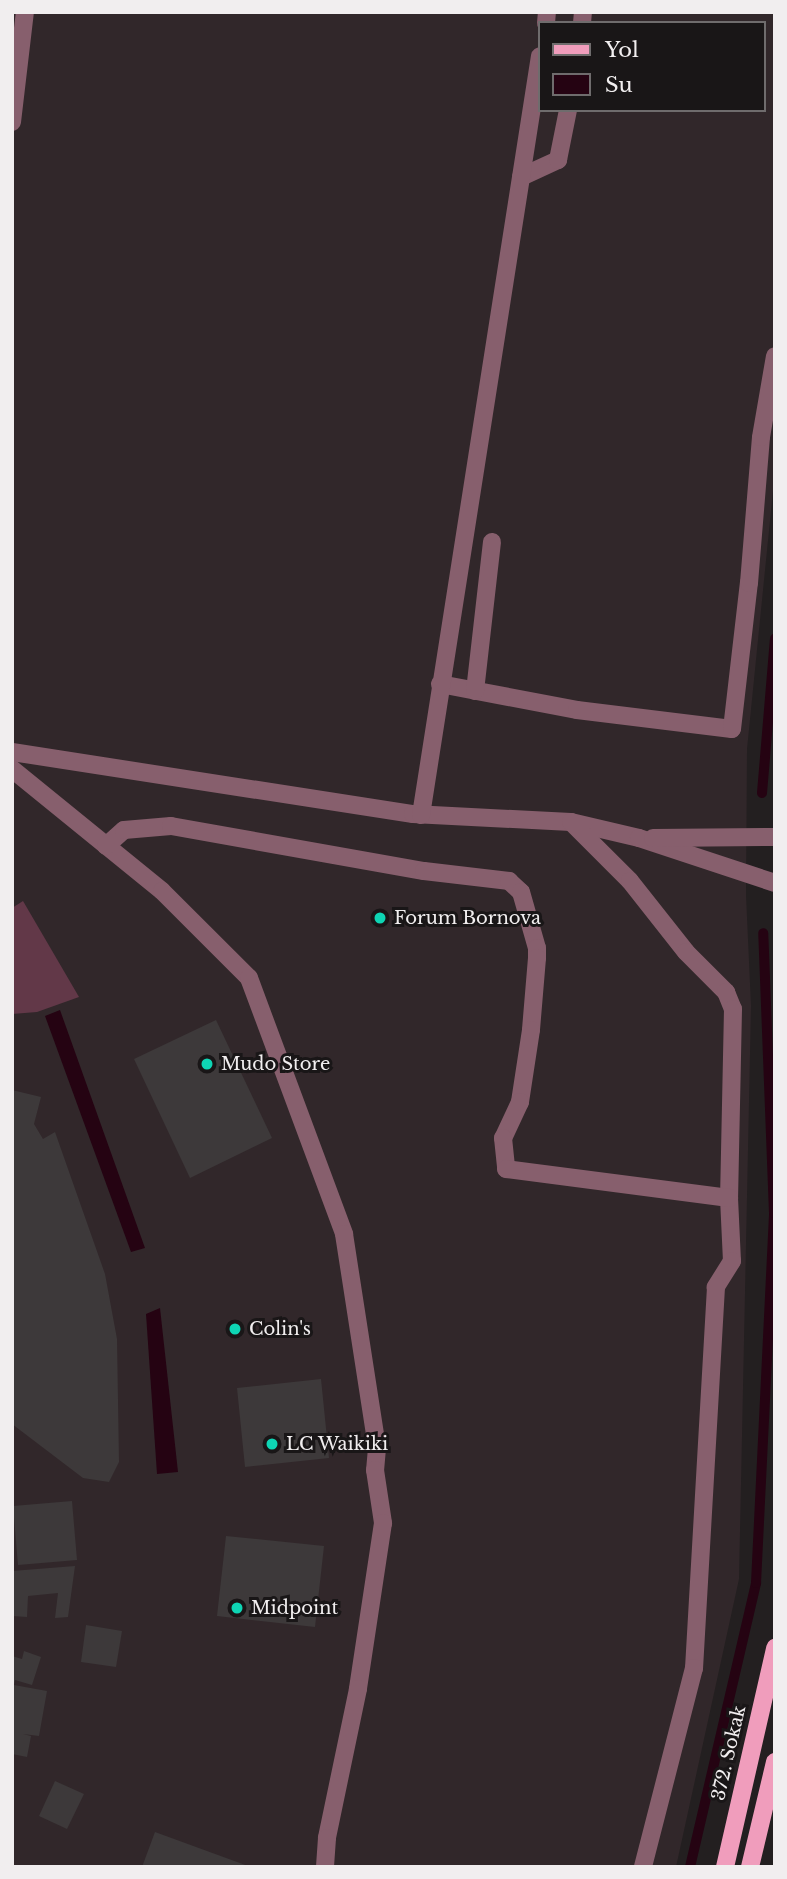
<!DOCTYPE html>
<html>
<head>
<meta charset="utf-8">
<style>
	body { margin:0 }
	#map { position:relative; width:787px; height:1879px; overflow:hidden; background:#231f20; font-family:"Libre Baskerville",serif }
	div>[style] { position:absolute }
	.built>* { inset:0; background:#31272a }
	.green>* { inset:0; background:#623848 }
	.water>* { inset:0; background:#250312 }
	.stream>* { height:10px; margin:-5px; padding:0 5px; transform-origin:5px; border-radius:5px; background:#250312 }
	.building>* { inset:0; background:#3d393a }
	.minor>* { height:18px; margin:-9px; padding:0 9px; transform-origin:9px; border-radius:9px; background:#875f6d }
	.major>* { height:18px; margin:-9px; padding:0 9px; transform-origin:9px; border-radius:9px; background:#f09dbc }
	.dots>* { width:19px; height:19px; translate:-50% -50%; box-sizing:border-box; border:4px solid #191617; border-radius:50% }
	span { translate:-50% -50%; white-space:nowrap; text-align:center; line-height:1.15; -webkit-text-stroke:6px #191617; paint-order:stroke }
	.poi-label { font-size:18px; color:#f1eeef }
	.left { translate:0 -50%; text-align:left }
	.street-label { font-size:18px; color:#f1eeef }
	.frame { position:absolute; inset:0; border:14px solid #f1eeef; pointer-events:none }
	.legend { position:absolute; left:538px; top:21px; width:228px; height:91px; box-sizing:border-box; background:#191617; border:2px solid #6f6c6d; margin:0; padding:9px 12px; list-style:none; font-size:21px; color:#f1eeef }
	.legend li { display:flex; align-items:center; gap:14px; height:35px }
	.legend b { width:35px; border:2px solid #6f6c6d }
</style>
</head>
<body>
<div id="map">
	<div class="built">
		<i style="clip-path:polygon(evenodd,12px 12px,775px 12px,775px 471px,747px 749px,746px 895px,751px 1006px,739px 1579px,676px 1867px,12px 1867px,12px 12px,540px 23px,764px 23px,764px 110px,540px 110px,540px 23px)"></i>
	</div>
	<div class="green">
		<i style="clip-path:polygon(23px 901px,79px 997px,37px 1012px,12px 1014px,12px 908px)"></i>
	</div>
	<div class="water">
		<i style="clip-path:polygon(60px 1010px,145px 1248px,131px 1252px,45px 1016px)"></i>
		<i style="clip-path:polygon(160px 1308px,178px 1472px,157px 1474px,146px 1314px)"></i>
	</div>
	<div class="stream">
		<i style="left:762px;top:793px;width:155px;rotate:-85.2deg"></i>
		<i style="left:690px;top:1867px;width:292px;rotate:-76.9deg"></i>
		<i style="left:756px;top:1583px;width:370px;rotate:-87.2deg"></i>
		<i style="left:774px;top:1213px;width:280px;rotate:-92.2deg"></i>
	</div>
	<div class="building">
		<i style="clip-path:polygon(216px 1020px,272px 1138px,190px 1178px,134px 1059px)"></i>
		<i style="clip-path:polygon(12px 1090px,41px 1097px,34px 1124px,43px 1139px,55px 1132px,105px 1274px,117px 1339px,119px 1462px,109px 1482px,83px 1478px,12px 1424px)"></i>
		<i style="clip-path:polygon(321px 1379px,329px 1458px,245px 1467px,237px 1388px)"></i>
		<i style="clip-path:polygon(72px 1501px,77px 1560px,18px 1565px,13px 1506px)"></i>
		<i style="clip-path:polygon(226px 1536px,324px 1546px,315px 1627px,217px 1616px)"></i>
		<i style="clip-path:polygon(75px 1566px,68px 1617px,55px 1618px,58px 1593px,28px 1596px,27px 1617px,12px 1616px,12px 1571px)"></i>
		<i style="clip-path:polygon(86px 1625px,122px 1631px,116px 1667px,81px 1662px)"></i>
		<i style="clip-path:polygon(24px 1651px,41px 1657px,32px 1685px,15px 1680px,14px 1685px,47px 1691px,39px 1736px,23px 1734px,31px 1736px,27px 1757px,12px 1754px,12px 1656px,22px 1659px)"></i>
		<i style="clip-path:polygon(55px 1781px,84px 1794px,67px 1829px,39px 1816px)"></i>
		<i style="clip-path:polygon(155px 1832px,248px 1866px,248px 1867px,142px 1867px)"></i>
	</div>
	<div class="minor">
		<i style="left:546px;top:23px;width:11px;rotate:-85deg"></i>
		<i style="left:582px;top:23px;width:11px;rotate:-85deg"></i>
		<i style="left:12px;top:122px;width:111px;rotate:-83.3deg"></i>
		<i style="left:521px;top:177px;width:41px;rotate:-24.7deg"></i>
		<i style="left:558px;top:160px;width:51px;rotate:-78.7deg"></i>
		<i style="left:440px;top:684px;width:139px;rotate:10.7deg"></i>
		<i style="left:577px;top:710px;width:156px;rotate:7deg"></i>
		<i style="left:732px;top:729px;width:147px;rotate:-83.4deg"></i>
		<i style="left:749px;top:583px;width:146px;rotate:-85.3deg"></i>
		<i style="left:761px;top:437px;width:82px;rotate:-80.2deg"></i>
		<i style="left:475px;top:691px;width:150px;rotate:-83.5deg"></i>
		<i style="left:12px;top:752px;width:406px;rotate:8.8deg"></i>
		<i style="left:413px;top:814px;width:158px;rotate:2.9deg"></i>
		<i style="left:571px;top:822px;width:70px;rotate:13.2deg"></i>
		<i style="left:639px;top:838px;width:143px;rotate:18.3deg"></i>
		<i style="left:12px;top:769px;width:193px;rotate:39.1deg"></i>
		<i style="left:162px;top:891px;width:123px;rotate:45deg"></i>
		<i style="left:249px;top:978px;width:273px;rotate:69.6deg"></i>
		<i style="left:344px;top:1234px;width:217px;rotate:81.2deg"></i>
		<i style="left:377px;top:1448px;width:22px;rotate:95deg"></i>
		<i style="left:375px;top:1470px;width:54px;rotate:81.4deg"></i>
		<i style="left:383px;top:1523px;width:168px;rotate:98.6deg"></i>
		<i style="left:358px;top:1689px;width:152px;rotate:101.8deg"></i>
		<i style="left:327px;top:1838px;width:29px;rotate:94deg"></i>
		<i style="left:421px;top:815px;width:768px;rotate:-81.09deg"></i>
		<i style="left:571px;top:822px;width:83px;rotate:45deg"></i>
		<i style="left:630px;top:881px;width:90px;rotate:51.7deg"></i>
		<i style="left:686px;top:952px;width:57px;rotate:45deg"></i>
		<i style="left:726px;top:992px;width:18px;rotate:68deg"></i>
		<i style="left:733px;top:1009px;width:189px;rotate:91.2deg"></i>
		<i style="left:729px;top:1198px;width:63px;rotate:87.3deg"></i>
		<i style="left:732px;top:1261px;width:31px;rotate:122deg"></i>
		<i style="left:716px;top:1287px;width:382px;rotate:93.3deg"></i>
		<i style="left:694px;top:1668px;width:205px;rotate:104.4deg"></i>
		<i style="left:653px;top:838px;width:122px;rotate:-0.5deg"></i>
		<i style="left:106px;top:846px;width:24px;rotate:-42deg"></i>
		<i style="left:124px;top:830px;width:47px;rotate:-4.9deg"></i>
		<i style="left:171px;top:826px;width:257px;rotate:10.1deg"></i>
		<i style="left:424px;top:871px;width:86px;rotate:6.7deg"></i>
		<i style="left:509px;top:881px;width:16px;rotate:43deg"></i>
		<i style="left:521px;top:892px;width:58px;rotate:74.1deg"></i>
		<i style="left:537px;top:948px;width:10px;rotate:90deg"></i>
		<i style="left:537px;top:958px;width:72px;rotate:94.8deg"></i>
		<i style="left:531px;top:1030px;width:73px;rotate:98.7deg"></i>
		<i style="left:520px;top:1102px;width:40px;rotate:115deg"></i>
		<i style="left:503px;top:1138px;width:31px;rotate:84deg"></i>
		<i style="left:506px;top:1169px;width:225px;rotate:7.4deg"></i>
	</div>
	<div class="major">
		<i style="left:725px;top:1867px;width:225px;rotate:-77.1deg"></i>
		<i style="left:750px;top:1867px;width:108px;rotate:-76.6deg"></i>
	</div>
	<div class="dots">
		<i style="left:380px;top:918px;background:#0ed5b4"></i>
		<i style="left:207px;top:1064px;background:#0ed5b4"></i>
		<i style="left:235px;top:1329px;background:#0ed5b4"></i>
		<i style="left:272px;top:1444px;background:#0ed5b4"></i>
		<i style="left:237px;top:1608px;background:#0ed5b4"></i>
	</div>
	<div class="poi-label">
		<span class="left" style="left:394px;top:918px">Forum Bornova</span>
		<span class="left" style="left:221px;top:1064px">Mudo Store</span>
		<span class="left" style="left:249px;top:1329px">Colin's</span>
		<span class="left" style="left:286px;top:1444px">LC Waikiki</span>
		<span class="left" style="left:251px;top:1608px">Midpoint</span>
	</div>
	<div class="street-label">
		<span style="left:729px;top:1753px;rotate:-77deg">372. Sokak</span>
	</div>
	<div class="frame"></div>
	<ul class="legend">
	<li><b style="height:9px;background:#f09dbc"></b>Yol</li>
	<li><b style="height:19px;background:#250312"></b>Su</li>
	</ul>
</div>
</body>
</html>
